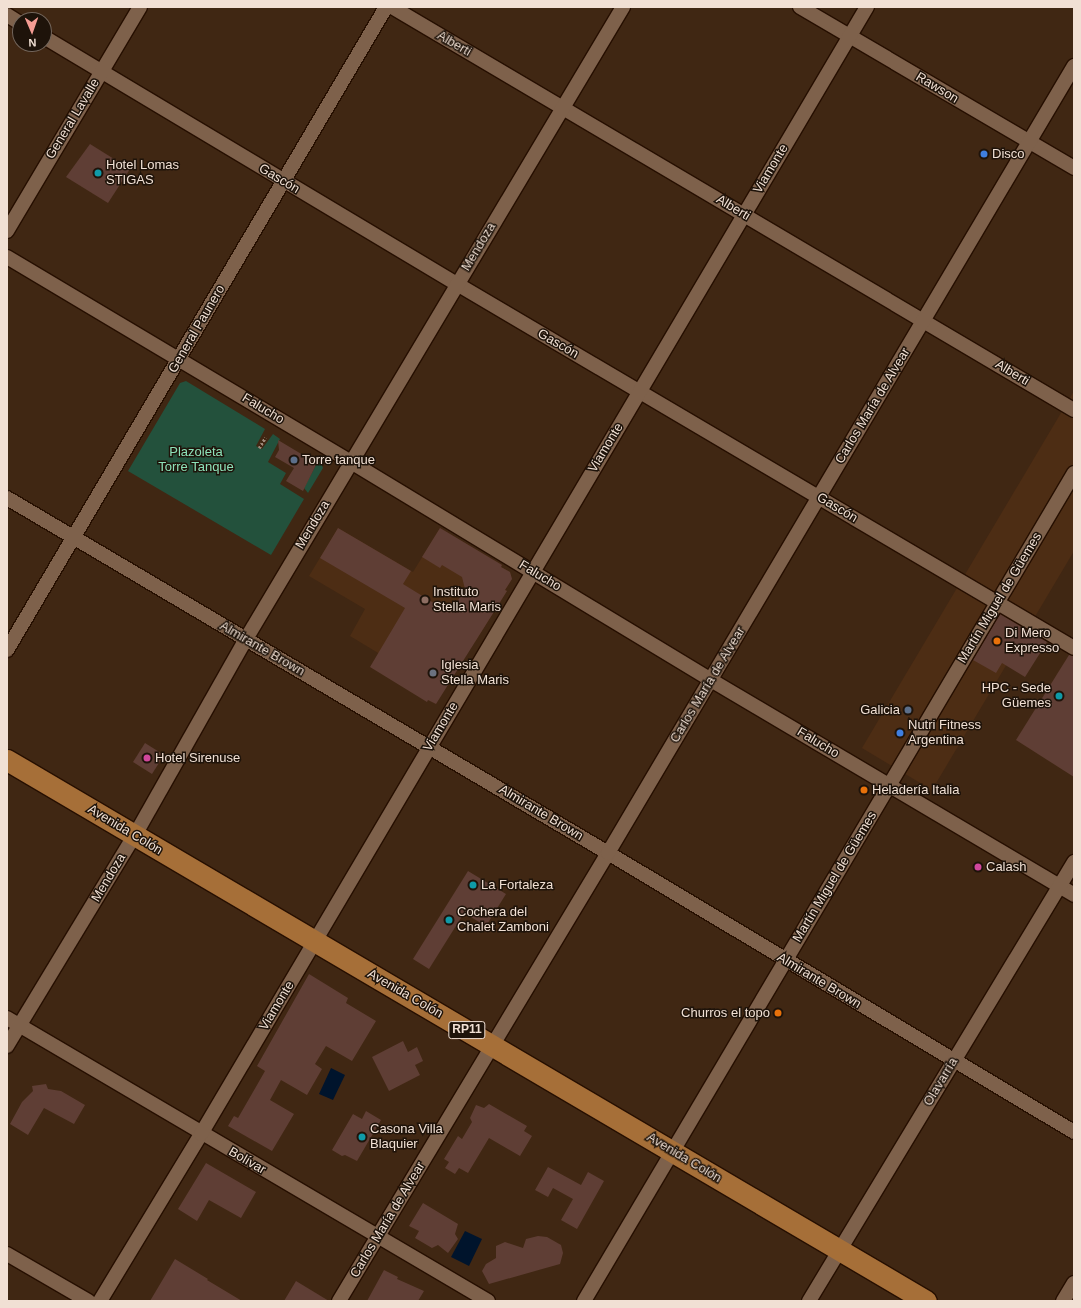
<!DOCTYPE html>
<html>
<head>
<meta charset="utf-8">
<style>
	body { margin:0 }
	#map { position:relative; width:1081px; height:1308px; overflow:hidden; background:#402713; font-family:Arial,sans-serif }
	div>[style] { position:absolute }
	.built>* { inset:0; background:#4d2d14 }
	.green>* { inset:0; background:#23513c }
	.water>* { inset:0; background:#00142c }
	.building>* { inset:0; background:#5f3e35 }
	.path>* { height:2.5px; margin-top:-1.25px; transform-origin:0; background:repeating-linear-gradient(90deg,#9e897a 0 2px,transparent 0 4px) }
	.roads { filter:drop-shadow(1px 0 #260f00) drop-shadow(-1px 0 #260f00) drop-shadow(0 1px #260f00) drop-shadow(0 -1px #260f00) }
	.minor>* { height:14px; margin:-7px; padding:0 7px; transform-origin:7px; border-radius:7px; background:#7e614b }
	.primary>* { height:21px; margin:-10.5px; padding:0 10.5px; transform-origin:10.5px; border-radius:10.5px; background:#a66f38 }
	.dots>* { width:11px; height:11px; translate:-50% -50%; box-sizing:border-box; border:2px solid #1e130a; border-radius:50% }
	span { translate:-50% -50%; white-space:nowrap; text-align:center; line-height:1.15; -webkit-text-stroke:3px #1e130a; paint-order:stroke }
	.shield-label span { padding:1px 3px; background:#1e130a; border:1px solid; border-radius:3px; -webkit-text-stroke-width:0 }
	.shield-label { font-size:12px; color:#f1e0d4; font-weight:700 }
	.street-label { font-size:13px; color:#f1e0d4 }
	.poi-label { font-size:13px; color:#f1e0d4 }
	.left { translate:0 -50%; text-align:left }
	.right { translate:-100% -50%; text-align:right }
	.park-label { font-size:13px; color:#8de2b9 }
	.frame { position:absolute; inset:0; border:8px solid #f1e0d4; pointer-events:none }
	.north { position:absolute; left:12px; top:12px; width:40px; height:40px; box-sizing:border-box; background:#1e130a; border:1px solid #72655b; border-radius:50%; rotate:178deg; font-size:11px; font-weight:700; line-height:16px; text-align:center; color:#f1e0d4 }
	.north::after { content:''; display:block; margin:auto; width:14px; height:18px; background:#f59c93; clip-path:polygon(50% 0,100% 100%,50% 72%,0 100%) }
</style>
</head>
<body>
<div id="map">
	<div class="built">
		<i style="clip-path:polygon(1074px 391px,1074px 551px,932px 790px,862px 748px)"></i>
		<i style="clip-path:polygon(338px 528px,413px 572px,440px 528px,502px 565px,501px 567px,510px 572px,512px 579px,505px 590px,507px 591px,475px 642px,440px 620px,408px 671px,350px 636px,365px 609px,309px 576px)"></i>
	</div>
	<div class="green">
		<i style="clip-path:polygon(186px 381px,265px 429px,256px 446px,262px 449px,273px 434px,280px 439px,268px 462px,286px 473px,280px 484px,304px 499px,271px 555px,128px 471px,180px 383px)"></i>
		<i style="clip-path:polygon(314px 458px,321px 463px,323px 468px,308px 493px,304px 488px,317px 463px)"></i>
	</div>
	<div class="water">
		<i style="clip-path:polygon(331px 1068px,345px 1075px,333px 1100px,319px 1094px)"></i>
		<i style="clip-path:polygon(465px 1231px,482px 1239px,469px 1266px,451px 1257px)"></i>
	</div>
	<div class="building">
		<i style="clip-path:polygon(90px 144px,130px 169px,108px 203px,66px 177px)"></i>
		<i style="clip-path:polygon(278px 440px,303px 455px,314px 458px,316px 465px,303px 491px,286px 481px,294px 468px,275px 457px,279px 450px)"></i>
		<i style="clip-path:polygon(338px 528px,411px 571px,403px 584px,450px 613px,465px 589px,462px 577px,442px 565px,440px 568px,422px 557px,440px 528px,502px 565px,501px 567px,510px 572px,512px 579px,505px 590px,507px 591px,436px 704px,428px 700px,427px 702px,370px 667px,405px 608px,320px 558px)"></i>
		<i style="clip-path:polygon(1000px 614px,1047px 642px,1025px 677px,1002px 663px,996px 673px,973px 660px)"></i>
		<i style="clip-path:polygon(1069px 655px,1074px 656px,1074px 777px,1016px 740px)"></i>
		<i style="clip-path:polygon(145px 743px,164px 755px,152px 774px,133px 762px)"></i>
		<i style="clip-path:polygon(468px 871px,506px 894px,486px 926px,464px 913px,429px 969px,413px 959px)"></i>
		<i style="clip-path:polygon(309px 974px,348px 998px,346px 1003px,376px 1021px,352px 1061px,326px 1046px,315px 1064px,322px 1069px,307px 1095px,281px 1080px,270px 1100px,294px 1114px,272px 1151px,228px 1126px,234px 1116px,238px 1118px,265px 1071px,257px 1066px)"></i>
		<i style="clip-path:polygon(403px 1041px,408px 1052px,417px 1047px,423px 1061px,415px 1065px,420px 1075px,389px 1091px,372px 1057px)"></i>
		<i style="clip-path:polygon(46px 1084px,48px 1089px,61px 1091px,85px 1105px,74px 1124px,44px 1108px,28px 1135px,10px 1124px,22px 1102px,33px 1091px,32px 1086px)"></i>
		<i style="clip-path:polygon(489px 1104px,527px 1126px,524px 1131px,532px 1136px,520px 1156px,489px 1138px,468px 1173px,459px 1168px,455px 1174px,445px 1168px,449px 1162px,444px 1159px,458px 1136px,462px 1139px,472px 1122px,470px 1118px,476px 1105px,484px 1108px)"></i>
		<i style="clip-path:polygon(366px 1111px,381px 1120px,357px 1161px,345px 1155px,342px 1156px,332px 1150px,353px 1114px,362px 1119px)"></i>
		<i style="clip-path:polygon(206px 1163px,256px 1192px,241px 1218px,209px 1200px,197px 1221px,178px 1209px)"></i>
		<i style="clip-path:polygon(548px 1167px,581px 1185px,588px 1172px,604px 1181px,577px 1229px,561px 1220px,573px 1199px,553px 1188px,548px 1197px,535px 1190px)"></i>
		<i style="clip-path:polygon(423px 1203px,458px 1224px,455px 1234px,458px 1239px,448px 1253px,438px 1245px,432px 1248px,415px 1238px,419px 1231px,409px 1226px)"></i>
		<i style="clip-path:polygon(538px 1236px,547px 1237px,561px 1245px,563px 1253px,560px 1264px,489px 1284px,482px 1271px,486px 1264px,496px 1258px,496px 1246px,505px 1242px,523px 1248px,526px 1239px)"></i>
		<i style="clip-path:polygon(175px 1259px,208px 1279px,207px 1280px,242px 1301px,150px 1301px)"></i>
		<i style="clip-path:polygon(384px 1270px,398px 1277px,397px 1279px,424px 1291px,418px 1301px,367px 1301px)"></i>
		<i style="clip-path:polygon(296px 1281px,329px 1301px,284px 1301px)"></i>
	</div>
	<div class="path">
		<i style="left:259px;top:448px;width:12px;rotate:-59deg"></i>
	</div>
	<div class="roads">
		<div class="minor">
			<i style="left:392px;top:7px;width:792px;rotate:30.58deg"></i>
			<i style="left:800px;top:7px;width:318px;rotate:30.4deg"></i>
			<i style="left:7px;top:15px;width:15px;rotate:32deg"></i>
			<i style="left:44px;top:37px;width:481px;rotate:30.9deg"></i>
			<i style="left:457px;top:284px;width:716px;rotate:30.54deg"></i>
			<i style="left:7px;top:231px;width:261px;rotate:-59.3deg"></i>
			<i style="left:7px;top:257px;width:400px;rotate:30.8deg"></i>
			<i style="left:351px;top:462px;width:421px;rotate:31.2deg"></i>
			<i style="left:711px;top:680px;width:422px;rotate:30.6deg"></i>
			<i style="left:7px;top:498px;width:698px;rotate:30.57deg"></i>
			<i style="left:608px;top:853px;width:543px;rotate:30.91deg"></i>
			<i style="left:7px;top:650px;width:746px;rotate:-59.48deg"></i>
			<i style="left:7px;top:1018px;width:558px;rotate:30.47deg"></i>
			<i style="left:7px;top:1046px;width:247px;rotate:-58.8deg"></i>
			<i style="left:135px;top:835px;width:225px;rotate:-60.5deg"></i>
			<i style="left:246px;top:639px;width:736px;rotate:-59.18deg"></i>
			<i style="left:7px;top:1254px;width:94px;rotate:30.1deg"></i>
			<i style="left:100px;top:1301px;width:195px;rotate:-58.8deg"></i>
			<i style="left:201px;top:1134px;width:1309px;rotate:-59.42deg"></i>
			<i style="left:339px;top:1301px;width:523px;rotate:-59.02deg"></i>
			<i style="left:608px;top:853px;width:915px;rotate:-59.37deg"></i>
			<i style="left:584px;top:1301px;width:962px;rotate:-59.38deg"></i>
			<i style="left:809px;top:1301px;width:513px;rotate:-58.88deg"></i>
			<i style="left:1063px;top:1301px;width:21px;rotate:-59deg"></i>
		</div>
		<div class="primary">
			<i style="left:7px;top:760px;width:1066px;rotate:30.48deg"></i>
		</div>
	</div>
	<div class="dots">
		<i style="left:984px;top:154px;background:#3f7fe0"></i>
		<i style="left:98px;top:173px;background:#0f9aa8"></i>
		<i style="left:294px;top:460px;background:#5c6f8a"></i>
		<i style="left:425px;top:600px;background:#8d6e63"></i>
		<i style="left:997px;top:641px;background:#e8710a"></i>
		<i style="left:433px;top:673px;background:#6b7280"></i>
		<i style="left:1059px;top:696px;background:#0f9aa8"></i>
		<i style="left:908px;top:710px;background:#5c6f8a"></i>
		<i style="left:900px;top:733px;background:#3f7fe0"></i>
		<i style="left:147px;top:758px;background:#d1479c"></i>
		<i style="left:864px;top:790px;background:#e8710a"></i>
		<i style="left:978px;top:867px;background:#d1479c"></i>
		<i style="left:473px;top:885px;background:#0f9aa8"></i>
		<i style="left:449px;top:920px;background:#0f9aa8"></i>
		<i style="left:778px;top:1013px;background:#e8710a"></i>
		<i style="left:362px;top:1137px;background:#0f9aa8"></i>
	</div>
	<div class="shield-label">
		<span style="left:467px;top:1030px">RP11</span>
	</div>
	<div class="street-label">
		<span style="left:454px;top:44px;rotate:30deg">Alberti</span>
		<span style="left:937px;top:88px;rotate:31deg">Rawson</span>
		<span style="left:73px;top:119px;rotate:-59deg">General Lavalle</span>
		<span style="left:771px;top:169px;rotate:-59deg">Viamonte</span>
		<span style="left:279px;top:179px;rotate:31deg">Gascón</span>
		<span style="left:733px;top:208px;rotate:31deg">Alberti</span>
		<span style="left:479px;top:247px;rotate:-59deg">Mendoza</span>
		<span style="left:197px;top:329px;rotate:-60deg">General Paunero</span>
		<span style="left:558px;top:344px;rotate:30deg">Gascón</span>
		<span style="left:1012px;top:373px;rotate:31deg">Alberti</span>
		<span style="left:873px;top:406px;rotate:-59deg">Carlos María de Alvear</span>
		<span style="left:263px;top:409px;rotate:31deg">Falucho</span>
		<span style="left:606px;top:448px;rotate:-59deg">Viamonte</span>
		<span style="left:837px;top:508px;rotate:31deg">Gascón</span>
		<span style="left:313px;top:525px;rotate:-59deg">Mendoza</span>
		<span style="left:540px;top:576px;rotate:31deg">Falucho</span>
		<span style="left:1000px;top:598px;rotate:-59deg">Martín Miguel de Güemes</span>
		<span style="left:262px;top:649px;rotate:30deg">Almirante Brown</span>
		<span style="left:708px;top:685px;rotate:-59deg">Carlos María de Alvear</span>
		<span style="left:441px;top:727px;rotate:-59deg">Viamonte</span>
		<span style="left:818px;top:743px;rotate:31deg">Falucho</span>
		<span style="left:541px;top:813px;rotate:31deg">Almirante Brown</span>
		<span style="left:125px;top:830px;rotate:31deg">Avenida Colón</span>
		<span style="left:835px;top:877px;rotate:-59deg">Martín Miguel de Güemes</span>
		<span style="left:109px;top:878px;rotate:-59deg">Mendoza</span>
		<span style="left:819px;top:981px;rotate:31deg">Almirante Brown</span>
		<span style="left:405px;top:994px;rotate:30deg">Avenida Colón</span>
		<span style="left:277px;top:1006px;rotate:-59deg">Viamonte</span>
		<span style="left:941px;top:1082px;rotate:-59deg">Olavarría</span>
		<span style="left:684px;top:1158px;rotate:31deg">Avenida Colón</span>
		<span style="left:247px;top:1161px;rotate:30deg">Bolívar</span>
		<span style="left:388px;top:1220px;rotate:-59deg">Carlos María de Alvear</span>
	</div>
	<div class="poi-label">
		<span class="left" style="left:992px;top:154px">Disco</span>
		<span class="left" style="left:106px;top:173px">Hotel Lomas<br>STIGAS</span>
		<span class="left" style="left:302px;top:460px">Torre tanque</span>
		<span class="left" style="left:433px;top:600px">Instituto<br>Stella Maris</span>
		<span class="left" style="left:1005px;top:641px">Di Mero<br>Expresso</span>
		<span class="left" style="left:441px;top:673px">Iglesia<br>Stella Maris</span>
		<span class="right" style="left:1051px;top:696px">HPC - Sede<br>Güemes</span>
		<span class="right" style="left:900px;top:710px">Galicia</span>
		<span class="left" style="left:908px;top:733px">Nutri Fitness<br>Argentina</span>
		<span class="left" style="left:155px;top:758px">Hotel Sirenuse</span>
		<span class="left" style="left:872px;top:790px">Heladería Italia</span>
		<span class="left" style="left:986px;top:867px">Calash</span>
		<span class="left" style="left:481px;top:885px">La Fortaleza</span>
		<span class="left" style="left:457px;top:920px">Cochera del<br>Chalet Zamboni</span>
		<span class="right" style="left:770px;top:1013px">Churros el topo</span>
		<span class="left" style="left:370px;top:1137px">Casona Villa<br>Blaquier</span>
	</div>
	<div class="park-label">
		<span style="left:196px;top:460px">Plazoleta<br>Torre Tanque</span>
	</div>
	<div class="frame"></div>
	<div class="north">N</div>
</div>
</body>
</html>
